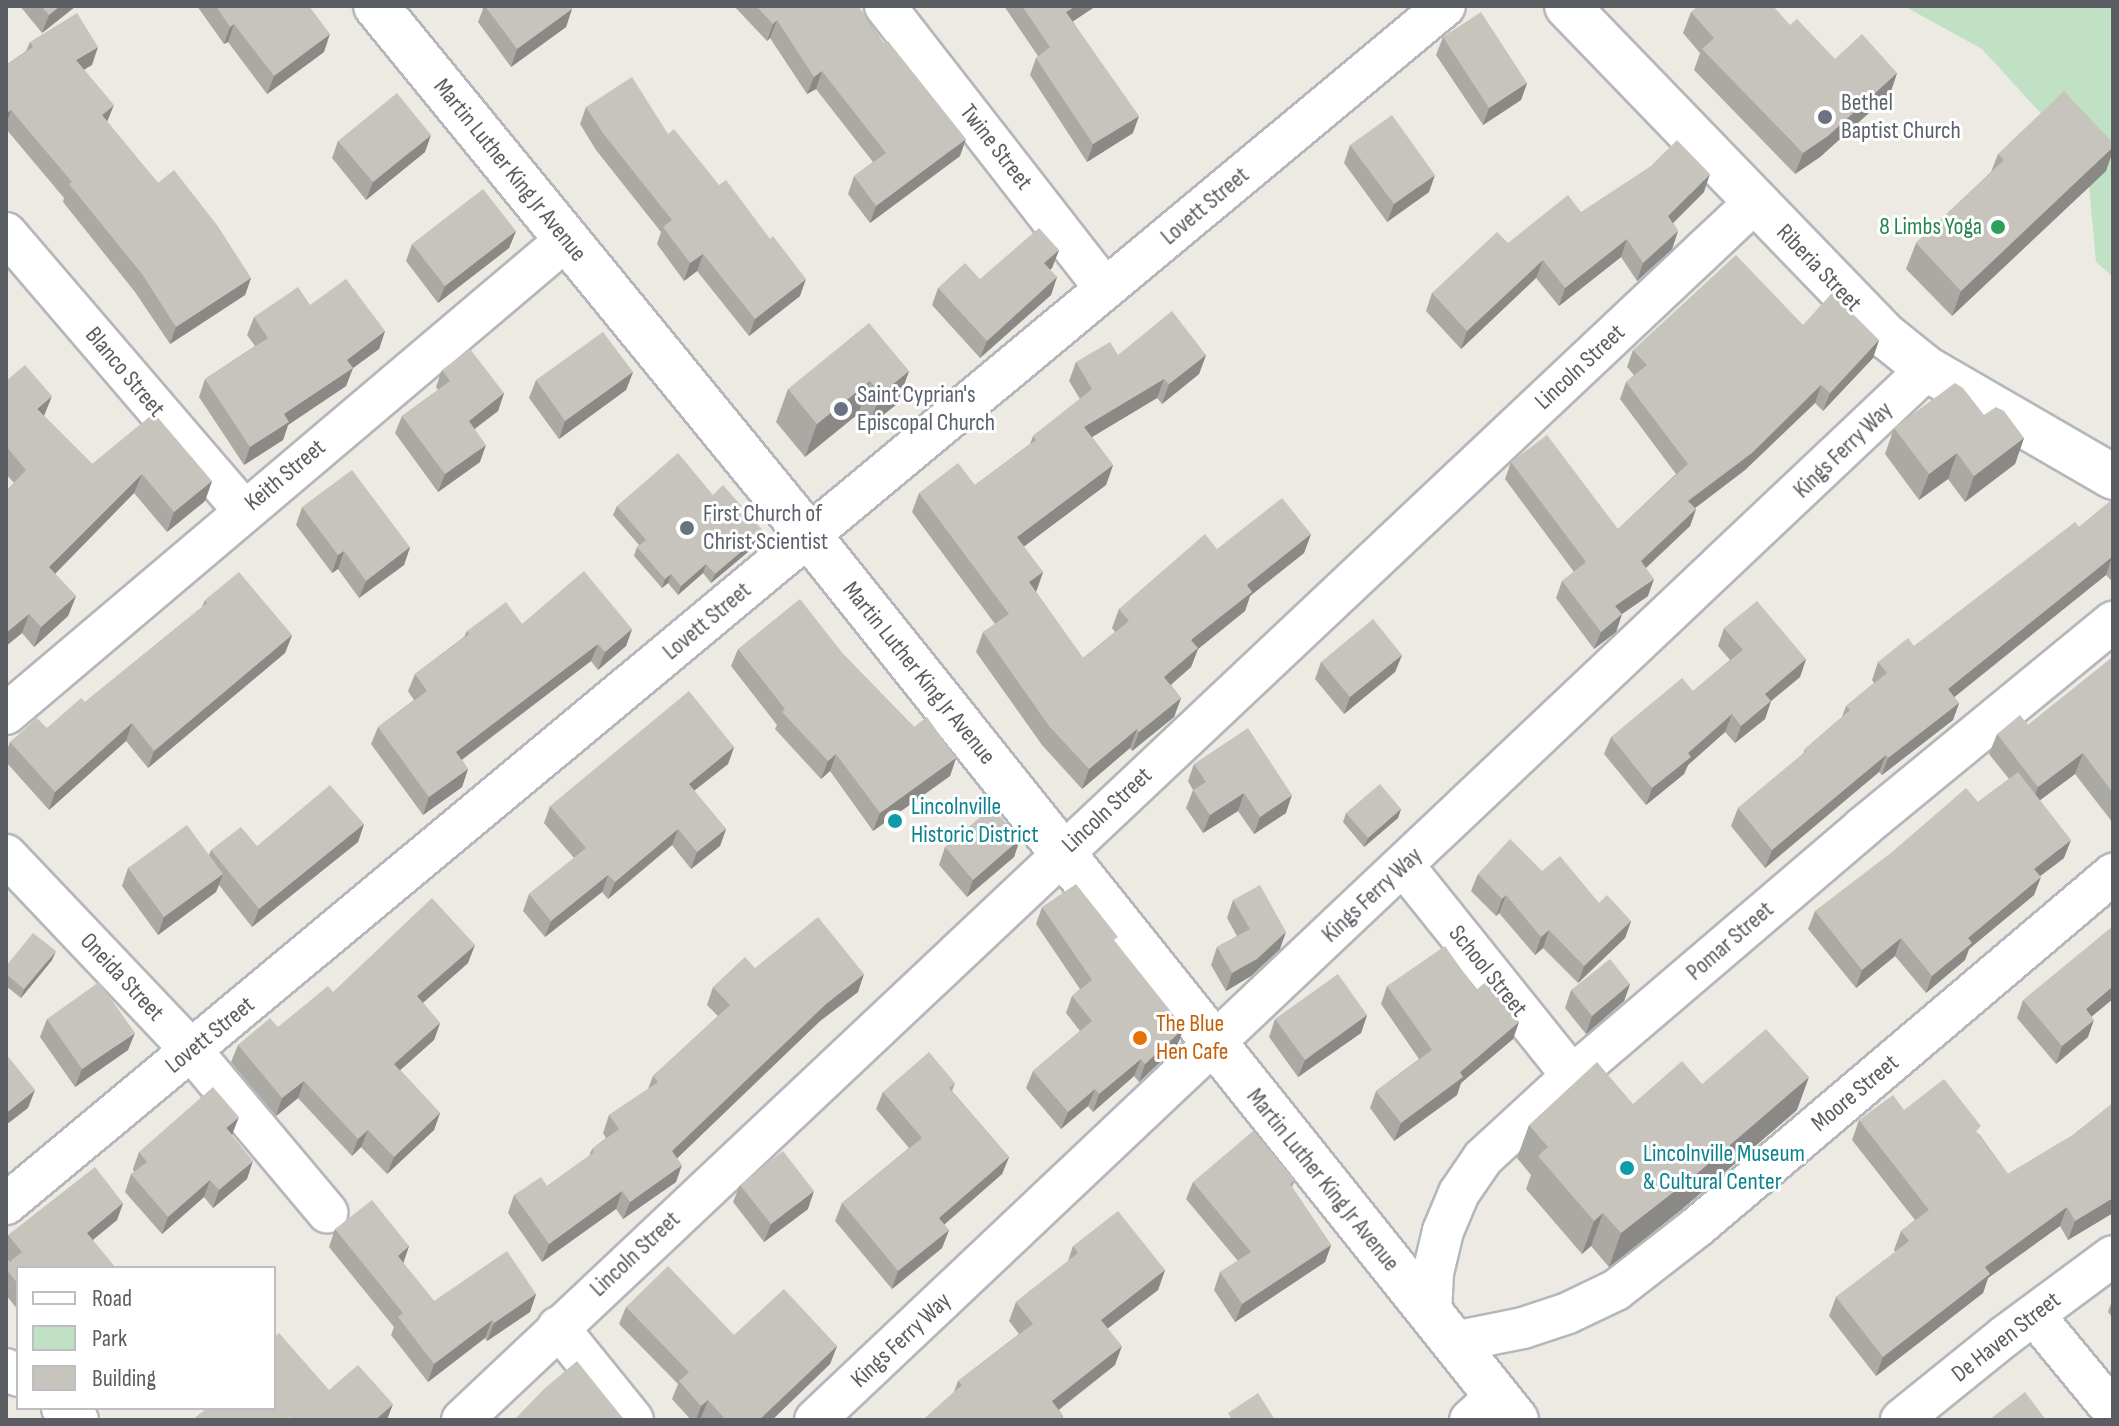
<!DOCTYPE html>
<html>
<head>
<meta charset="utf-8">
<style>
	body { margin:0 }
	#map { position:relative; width:2119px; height:1426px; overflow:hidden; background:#eceae2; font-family:"Sofia Sans Condensed",sans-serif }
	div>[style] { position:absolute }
	.green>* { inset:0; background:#c0e1c3 }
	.roads { filter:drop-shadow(2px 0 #b4b7bb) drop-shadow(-2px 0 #b4b7bb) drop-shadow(0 2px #b4b7bb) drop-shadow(0 -2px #b4b7bb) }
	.street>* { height:40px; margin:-20px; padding:0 20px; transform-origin:20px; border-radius:20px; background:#fff }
	.secondary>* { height:44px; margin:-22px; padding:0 22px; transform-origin:22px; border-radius:22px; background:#fff }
	.wall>* { inset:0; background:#aba9a3 }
	.shaded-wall>* { inset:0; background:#8b8985 }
	.building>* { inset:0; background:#c7c4be }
	.dots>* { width:22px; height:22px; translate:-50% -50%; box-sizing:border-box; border:4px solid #fff; border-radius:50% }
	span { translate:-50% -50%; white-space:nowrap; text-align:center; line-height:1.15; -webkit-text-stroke:6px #fff; paint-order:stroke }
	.worship-label { font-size:24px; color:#5b616d }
	.left { translate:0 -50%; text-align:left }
	.street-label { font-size:24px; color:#5a5d61 }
	.leisure-label { font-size:24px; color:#27864d }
	.right { translate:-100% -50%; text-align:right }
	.culture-label { font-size:24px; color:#0d838f }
	.food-label { font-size:24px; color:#c56008 }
	.frame { position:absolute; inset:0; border:8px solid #5a5d61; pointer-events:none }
	.legend { position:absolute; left:16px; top:1266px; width:260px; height:144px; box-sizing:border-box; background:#fff; border:2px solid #bdbec0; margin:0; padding:10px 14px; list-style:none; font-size:24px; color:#5a5d61 }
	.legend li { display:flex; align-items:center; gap:16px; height:40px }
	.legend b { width:40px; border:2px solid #bdbec0 }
</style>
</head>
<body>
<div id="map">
	<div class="green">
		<i style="clip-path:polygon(1904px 6px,2113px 6px,2113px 277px,2096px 262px,2087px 164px,1982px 49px)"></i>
	</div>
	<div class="roads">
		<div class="street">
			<i style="left:885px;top:6px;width:358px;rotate:52.1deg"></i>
			<i style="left:6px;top:233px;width:365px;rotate:49.4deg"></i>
			<i style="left:6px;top:714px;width:734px;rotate:-40.25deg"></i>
			<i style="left:6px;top:855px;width:269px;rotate:46.5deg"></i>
			<i style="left:191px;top:1050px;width:212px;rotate:50deg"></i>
			<i style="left:1404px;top:866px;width:269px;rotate:51.3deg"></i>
			<i style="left:6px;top:1204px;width:1872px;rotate:-39.78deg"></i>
			<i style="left:1431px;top:1315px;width:42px;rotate:-87.3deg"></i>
			<i style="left:1433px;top:1273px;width:43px;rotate:-76.6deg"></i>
			<i style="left:1443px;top:1231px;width:41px;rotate:-67.2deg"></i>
			<i style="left:1459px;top:1193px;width:42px;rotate:-55.6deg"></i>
			<i style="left:1483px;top:1158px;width:121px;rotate:-42.7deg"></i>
			<i style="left:1572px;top:1076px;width:382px;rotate:-40.5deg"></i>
			<i style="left:1862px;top:828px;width:325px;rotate:-39.4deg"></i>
			<i style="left:2034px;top:1315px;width:124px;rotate:50.5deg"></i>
			<i style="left:558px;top:1327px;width:119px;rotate:51.1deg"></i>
			<i style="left:1453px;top:1342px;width:71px;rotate:-11.3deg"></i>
			<i style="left:1523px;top:1328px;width:47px;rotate:-18.4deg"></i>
			<i style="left:1568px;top:1313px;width:53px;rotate:-25.6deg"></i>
			<i style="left:1616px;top:1290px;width:103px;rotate:-37.9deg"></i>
			<i style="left:1697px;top:1227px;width:546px;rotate:-40.32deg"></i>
			<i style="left:6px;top:1369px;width:14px;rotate:30deg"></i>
			<i style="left:62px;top:1408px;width:20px;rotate:37deg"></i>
			<i style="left:462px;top:1420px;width:1776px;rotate:-43.29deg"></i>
			<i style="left:815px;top:1420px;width:1530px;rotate:-43.38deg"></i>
			<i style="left:1470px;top:1420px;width:36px;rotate:-42deg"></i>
			<i style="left:1901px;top:1420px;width:134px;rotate:-38.9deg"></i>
			<i style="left:2005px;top:1336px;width:134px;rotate:-36.5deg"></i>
		</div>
		<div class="secondary">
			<i style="left:376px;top:6px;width:684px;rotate:50.75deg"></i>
			<i style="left:809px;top:536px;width:1132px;rotate:51.35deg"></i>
			<i style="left:1567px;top:6px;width:460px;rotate:46deg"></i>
			<i style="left:1887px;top:337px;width:51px;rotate:38.7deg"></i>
			<i style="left:1927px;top:369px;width:215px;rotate:30.1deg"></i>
		</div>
	</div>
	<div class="wall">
		<i style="clip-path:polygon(20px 6px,76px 6px,42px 33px)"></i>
		<i style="clip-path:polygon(197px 6px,309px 6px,324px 52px,267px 94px,228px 42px,224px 44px)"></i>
		<i style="clip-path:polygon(480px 6px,570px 6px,572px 9px,566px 27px,511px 67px,478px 22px,483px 9px)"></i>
		<i style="clip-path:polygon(734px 6px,858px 6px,960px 156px,870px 223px,848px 194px,854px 176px,873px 162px,816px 89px,807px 94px,770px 38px,767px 41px)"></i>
		<i style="clip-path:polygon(1004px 6px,1096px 6px,1073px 21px,1133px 133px,1087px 162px,1030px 75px,1036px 58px,1038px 56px)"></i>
		<i style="clip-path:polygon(1691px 12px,1790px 25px,1835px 59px,1897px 73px,1890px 94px,1820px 157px,1795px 174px,1694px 70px,1700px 53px,1683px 33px)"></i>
		<i style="clip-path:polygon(1443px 37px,1527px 83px,1521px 100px,1483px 125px,1436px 55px)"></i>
		<i style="clip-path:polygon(30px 42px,92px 65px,84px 69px,107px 122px,158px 183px,251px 278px,245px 295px,170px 344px,135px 292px,63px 202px,64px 198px,6px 129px,6px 65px,26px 51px)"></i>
		<i style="clip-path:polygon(586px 107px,668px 134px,800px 296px,749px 336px,697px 271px,684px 281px,657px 244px,661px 232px,596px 150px,580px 124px)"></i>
		<i style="clip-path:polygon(338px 141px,425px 152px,366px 200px,332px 158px)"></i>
		<i style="clip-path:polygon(1350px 145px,1429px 192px,1387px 222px,1344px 163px)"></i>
		<i style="clip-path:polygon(1998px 154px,2106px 171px,1952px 316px,1906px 269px,1916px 243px,1991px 172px)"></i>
		<i style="clip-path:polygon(1704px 192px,1673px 223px,1678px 231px,1672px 249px,1637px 281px,1621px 257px,1559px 306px,1536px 278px,1461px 349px,1426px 311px,1432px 293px,1508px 243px,1581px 212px)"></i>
		<i style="clip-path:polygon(516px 231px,509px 248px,438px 303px,406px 261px,412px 244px)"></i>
		<i style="clip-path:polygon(1059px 250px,1052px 268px,1050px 270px,1057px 277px,1051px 295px,980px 358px,932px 305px,938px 288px,980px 279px)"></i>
		<i style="clip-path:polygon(310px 305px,385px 331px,379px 349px,353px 368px,346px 386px,288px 425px,283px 440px,244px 465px,199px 397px,205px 379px,255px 346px,247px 335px,254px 317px)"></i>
		<i style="clip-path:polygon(1803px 325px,1879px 340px,1873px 358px,1823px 411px,1815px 403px,1745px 470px,1695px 508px,1696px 509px,1690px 526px,1646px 568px,1648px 596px,1622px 614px,1616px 632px,1594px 649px,1556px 598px,1562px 581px,1574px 572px,1505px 479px,1511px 462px,1618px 529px,1676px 474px,1620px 399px,1626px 382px,1634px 375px,1627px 367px,1633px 350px)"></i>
		<i style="clip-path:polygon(1118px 355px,1206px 355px,1199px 374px,1162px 404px,1157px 398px,1092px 437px,1113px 465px,1106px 485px,1023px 547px,1043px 572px,1036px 592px,1083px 658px,1115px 632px,1112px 628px,1119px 609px,1217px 549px,1311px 534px,1304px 553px,1250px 596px,1245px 611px,1198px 649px,1191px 667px,1171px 685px,1181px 698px,1174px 717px,1132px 751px,1130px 748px,1082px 789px,1042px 745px,976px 652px,983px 632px,995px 624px,912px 512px,919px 493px,975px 485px,1030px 444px,1033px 436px,1080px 399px,1069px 381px,1076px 362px)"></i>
		<i style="clip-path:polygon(442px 370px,504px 393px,498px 411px,475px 429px,480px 462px,438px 492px,395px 433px,402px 416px,438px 390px,436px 387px)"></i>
		<i style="clip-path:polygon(909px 371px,897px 404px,868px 427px,858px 414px,805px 457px,776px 422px,788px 389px)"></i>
		<i style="clip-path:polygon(633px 372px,626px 390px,559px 439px,529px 398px,536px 380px)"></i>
		<i style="clip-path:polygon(6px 381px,44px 416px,92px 464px,212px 481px,205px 501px,167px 532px,134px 493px,55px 574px,76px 596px,68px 616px,34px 647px,22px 633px,6px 646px,6px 491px,14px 483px,6px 474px)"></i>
		<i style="clip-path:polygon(1984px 415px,2024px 438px,2015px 464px,1965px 502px,1948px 479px,1919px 500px,1885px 454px,1894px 428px)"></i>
		<i style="clip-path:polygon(713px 495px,761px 541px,711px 583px,703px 573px,678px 595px,668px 583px,662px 588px,634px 556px,637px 547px,639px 545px,613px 515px,617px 506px)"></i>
		<i style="clip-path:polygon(2113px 499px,2113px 578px,2111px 580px,2106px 575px,1954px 697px,1959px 703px,1953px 720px,1882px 775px,1879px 772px,1765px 868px,1731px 826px,1738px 808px,1803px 754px,1805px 749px,1842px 717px,1846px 706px,1874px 683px,1872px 680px,1878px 662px,1914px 646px,2079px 527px)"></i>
		<i style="clip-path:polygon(302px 507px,410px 547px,404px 565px,359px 598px,338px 569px,332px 573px,296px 525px)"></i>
		<i style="clip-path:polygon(205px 600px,292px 635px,285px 653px,148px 768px,126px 741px,49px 810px,6px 762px,6px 753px,10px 742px,47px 728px,85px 702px,202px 607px)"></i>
		<i style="clip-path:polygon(522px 624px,632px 629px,626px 646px,598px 670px,591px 661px,462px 760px,468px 769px,462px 787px,423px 815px,371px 744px,378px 727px,414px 700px,408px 691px,415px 674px,464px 637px,467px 631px)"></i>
		<i style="clip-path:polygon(1724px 628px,1806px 659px,1800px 677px,1771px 701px,1765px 719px,1735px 743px,1725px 732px,1688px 765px,1684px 774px,1646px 805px,1604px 754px,1611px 737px,1693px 691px,1730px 660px,1718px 646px)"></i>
		<i style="clip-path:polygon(738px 649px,844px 655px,914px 727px,956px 758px,950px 776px,873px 831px,830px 771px,821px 779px,775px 729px,777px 725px,731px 666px)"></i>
		<i style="clip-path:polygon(1402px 655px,1395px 672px,1344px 714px,1315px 679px,1321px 662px)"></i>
		<i style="clip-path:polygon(2113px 657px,2113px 823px,2075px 774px,2040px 800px,2064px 858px,2040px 876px,2034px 895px,1969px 949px,1965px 960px,1926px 993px,1895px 956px,1856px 988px,1808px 929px,1815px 911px,1978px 802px,2009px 779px,1989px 754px,1997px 734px,2028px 725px)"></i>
		<i style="clip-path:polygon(734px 747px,728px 764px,694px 791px,726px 829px,720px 846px,691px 869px,672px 845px,608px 899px,602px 892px,545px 937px,523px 911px,529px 894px,574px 858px,544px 823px,550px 806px)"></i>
		<i style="clip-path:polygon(1194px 764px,1286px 813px,1254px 834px,1238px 811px,1203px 833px,1186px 808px,1193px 790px,1188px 781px)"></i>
		<i style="clip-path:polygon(1401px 809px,1398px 818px,1364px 847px,1343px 822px,1346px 813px)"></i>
		<i style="clip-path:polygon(364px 824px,358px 842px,252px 927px,219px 885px,216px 892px,158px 935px,122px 886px,128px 868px,209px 855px,211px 850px,257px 846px)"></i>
		<i style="clip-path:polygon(1020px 839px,1014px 857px,967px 897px,939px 865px,945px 847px)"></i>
		<i style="clip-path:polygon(1542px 871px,1631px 921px,1625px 938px,1578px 983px,1543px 948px,1535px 955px,1499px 913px,1496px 916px,1471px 891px,1478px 874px)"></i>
		<i style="clip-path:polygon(1233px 900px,1280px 949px,1251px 976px,1226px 991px,1211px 965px,1217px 947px,1237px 936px,1227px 918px)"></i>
		<i style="clip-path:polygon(1042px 907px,1116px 943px,1177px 1046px,1139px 1082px,1134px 1076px,1093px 1112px,1088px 1106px,1061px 1129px,1026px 1088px,1033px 1071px,1080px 1031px,1066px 1013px,1072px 996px,1080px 989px,1036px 924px)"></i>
		<i style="clip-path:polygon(52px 960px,21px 998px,6px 986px,6px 966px)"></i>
		<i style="clip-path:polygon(468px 963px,423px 1003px,440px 1023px,434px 1040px,400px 1070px,440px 1113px,434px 1130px,387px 1174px,361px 1147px,352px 1156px,298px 1098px,276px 1116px,231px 1062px,238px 1045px,278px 1027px)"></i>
		<i style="clip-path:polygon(755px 968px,858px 992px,820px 1021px,677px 1158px,676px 1182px,623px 1219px,616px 1209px,542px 1262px,508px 1213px,514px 1195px,547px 1186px,589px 1156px,592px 1149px,606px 1138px,603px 1133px,609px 1115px,648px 1089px,653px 1076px,718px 1016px,707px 1005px,713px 987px)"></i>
		<i style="clip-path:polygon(1630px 984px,1624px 1001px,1586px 1034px,1565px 1008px,1571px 990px)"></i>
		<i style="clip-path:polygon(1387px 986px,1476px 990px,1519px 1022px,1513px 1039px,1461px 1083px,1457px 1095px,1394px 1141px,1370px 1108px,1376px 1091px,1419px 1059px,1381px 1004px)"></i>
		<i style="clip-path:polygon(2023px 1000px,2092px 1016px,2088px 1037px,2056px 1064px,2017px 1018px)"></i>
		<i style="clip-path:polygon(1367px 1015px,1361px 1033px,1298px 1077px,1269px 1037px,1275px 1019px)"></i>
		<i style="clip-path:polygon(47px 1019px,128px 1050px,75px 1087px,40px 1037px)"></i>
		<i style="clip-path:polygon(955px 1083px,952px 1091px,1009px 1157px,1002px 1174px,944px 1225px,949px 1230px,942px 1248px,892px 1289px,835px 1221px,842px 1203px,909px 1148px,876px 1109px,883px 1092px)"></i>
		<i style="clip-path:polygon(1702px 1084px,1797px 1110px,1681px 1210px,1609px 1267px,1591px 1246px,1582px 1254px,1526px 1189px,1531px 1175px,1517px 1158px,1529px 1125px,1633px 1104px)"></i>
		<i style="clip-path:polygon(2113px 1103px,2113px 1213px,2068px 1240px,2060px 1226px,1988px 1278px,1983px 1293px,1876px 1376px,1829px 1316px,1836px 1297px,1896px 1252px,1894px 1250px,1901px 1231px,1915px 1220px,1852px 1140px,1859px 1120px,1904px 1110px,1979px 1134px,2008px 1174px,2073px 1135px)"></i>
		<i style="clip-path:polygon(232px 1135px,247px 1179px,213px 1208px,204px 1197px,162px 1234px,125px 1192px,131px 1174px,134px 1172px,133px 1169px,139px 1152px)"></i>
		<i style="clip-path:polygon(1295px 1180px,1292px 1187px,1331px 1245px,1325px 1262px,1235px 1322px,1214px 1290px,1220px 1272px,1238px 1261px,1186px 1199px,1193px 1182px)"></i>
		<i style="clip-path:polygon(740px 1185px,808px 1209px,764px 1242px,733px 1202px)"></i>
		<i style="clip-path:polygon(123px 1203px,117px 1220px,93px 1240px,18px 1268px,18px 1310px,6px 1295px,6px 1265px,9px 1262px,6px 1257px,6px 1242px,8px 1235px)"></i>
		<i style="clip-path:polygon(335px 1229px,409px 1246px,403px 1263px,434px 1301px,536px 1294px,530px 1312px,487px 1341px,485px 1338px,428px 1382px,391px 1335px,394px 1327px,329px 1247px)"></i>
		<i style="clip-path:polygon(1073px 1246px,1165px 1270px,1158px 1290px,1108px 1328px,1115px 1365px,1059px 1410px,1063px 1416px,1062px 1420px,923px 1420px,954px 1392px,958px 1381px,1019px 1334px,1009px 1321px,1016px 1302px,1068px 1261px)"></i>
		<i style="clip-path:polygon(2113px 1298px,2113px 1318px,2108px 1312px)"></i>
		<i style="clip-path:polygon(626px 1307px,734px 1335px,837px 1346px,830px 1364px,772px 1420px,703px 1420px,701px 1418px,698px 1420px,691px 1420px,672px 1399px,678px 1384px,619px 1324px)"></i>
	</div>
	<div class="shaded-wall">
		<i style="clip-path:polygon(60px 6px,76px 6px,42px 33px,49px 15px)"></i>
		<i style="clip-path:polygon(1076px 6px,1096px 6px,1060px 30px,1066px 12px)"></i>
		<i style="clip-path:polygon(572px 9px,566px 27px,511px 67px,517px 49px)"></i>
		<i style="clip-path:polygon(777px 20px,770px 38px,767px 41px,773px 24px)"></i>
		<i style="clip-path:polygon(234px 24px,228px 42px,224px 44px,230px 27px)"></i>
		<i style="clip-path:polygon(330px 34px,324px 52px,267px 94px,274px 76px)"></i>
		<i style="clip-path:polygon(98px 47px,92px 65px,70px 78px,76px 60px)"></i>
		<i style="clip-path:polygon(822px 71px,816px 89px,807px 94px,814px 77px)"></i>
		<i style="clip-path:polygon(1897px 73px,1890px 94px,1820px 157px,1795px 174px,1803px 153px)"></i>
		<i style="clip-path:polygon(1527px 83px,1521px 100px,1483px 125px,1489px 108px)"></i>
		<i style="clip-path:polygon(114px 105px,107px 122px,102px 115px)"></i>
		<i style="clip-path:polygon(11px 110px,6px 124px,7px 113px)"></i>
		<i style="clip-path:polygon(1139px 116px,1133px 133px,1087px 162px,1093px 144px)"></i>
		<i style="clip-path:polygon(431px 135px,425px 152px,366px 200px,373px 182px)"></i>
		<i style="clip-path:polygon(966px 139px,960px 156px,870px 223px,876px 206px)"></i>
		<i style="clip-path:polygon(2113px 147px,2113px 151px,2106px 171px,1952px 316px,1961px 291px)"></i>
		<i style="clip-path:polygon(1710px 174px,1704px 192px,1662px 234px,1668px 216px)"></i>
		<i style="clip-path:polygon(1435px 175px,1429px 192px,1387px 222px,1394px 204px)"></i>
		<i style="clip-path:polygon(516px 231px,509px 248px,438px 303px,445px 286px)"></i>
		<i style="clip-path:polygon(1678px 231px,1672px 249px,1637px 281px,1643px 263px)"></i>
		<i style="clip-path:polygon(1627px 239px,1621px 257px,1559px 306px,1565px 288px)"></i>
		<i style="clip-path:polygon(1059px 250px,1052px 268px,1038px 280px,1044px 263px)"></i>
		<i style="clip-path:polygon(703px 254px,697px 271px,684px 281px,690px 263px)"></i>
		<i style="clip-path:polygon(1543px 260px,1536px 278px,1461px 349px,1467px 331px)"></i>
		<i style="clip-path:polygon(1057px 277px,1051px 295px,980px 358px,987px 341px)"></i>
		<i style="clip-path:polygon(251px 278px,245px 295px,170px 344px,176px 327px)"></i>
		<i style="clip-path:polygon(806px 279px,800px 296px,749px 336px,755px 319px)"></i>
		<i style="clip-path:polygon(385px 331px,379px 349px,353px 368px,346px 386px,288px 425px,283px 440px,244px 465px,250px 447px,284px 414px,347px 360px)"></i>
		<i style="clip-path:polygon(1879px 340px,1873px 358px,1823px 411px,1830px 393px)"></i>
		<i style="clip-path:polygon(1206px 355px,1199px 374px,1162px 404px,1169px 384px)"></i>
		<i style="clip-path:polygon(909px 371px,897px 404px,868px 427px,881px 394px)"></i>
		<i style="clip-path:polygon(633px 372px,626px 390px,559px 439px,565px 421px)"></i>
		<i style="clip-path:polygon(1164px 379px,1157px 398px,1077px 446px,1084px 427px)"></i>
		<i style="clip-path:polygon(870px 381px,858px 414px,805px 457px,817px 424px)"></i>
		<i style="clip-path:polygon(1821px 385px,1815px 403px,1745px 470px,1682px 518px,1688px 501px)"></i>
		<i style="clip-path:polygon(504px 393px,498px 411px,462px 438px,469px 421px)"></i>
		<i style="clip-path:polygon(52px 396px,44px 416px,37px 409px)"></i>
		<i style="clip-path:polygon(2024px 438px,2015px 464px,1965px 502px,1974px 476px)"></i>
		<i style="clip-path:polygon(486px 445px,480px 462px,438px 492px,445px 474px)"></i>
		<i style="clip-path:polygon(1957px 453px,1948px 479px,1919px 500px,1929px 474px)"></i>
		<i style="clip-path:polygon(1113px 465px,1106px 485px,1010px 557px,1017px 537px)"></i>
		<i style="clip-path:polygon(142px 474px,134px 493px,42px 587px,49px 567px)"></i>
		<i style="clip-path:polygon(212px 481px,205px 501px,167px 532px,174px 512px)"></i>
		<i style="clip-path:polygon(1696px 509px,1690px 526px,1635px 578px,1641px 561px)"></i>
		<i style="clip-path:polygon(764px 532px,761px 541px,711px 583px,715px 574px)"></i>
		<i style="clip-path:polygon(1311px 534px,1304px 553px,1250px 596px,1245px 611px,1198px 649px,1191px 667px,1157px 696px,1164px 677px,1191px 640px,1247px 585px)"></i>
		<i style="clip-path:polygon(410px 547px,404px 565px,359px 598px,366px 581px)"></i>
		<i style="clip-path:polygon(344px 551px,338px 569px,332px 573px,338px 555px)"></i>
		<i style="clip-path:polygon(2112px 557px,2106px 575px,1942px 707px,1948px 689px)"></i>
		<i style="clip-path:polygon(706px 564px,703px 573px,678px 595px,681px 586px)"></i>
		<i style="clip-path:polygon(1043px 572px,1036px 592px,1029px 582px)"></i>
		<i style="clip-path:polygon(671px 574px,668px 583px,662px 588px,665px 579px)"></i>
		<i style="clip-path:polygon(1654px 579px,1648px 596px,1609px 623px,1615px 606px)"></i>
		<i style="clip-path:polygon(76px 596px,68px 616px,34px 647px,41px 627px)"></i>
		<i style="clip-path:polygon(29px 614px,22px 633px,6px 646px,6px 633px)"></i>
		<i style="clip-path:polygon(1622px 614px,1616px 632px,1594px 649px,1601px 632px)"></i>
		<i style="clip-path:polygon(632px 629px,626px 646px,598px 670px,605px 652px)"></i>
		<i style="clip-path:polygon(292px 635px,285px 653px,148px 768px,154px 751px)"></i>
		<i style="clip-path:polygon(598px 644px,591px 661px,449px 769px,456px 752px)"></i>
		<i style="clip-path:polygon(1402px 655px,1395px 672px,1344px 714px,1350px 697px)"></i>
		<i style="clip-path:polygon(1806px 659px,1800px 677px,1765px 706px,1771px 701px,1765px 719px,1735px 743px,1741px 726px,1765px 694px)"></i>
		<i style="clip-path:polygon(1181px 698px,1174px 717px,1132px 751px,1139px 732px)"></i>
		<i style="clip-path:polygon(1959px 703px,1953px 720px,1882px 775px,1888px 758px)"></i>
		<i style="clip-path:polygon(1732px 714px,1725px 732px,1688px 765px,1684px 774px,1646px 805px,1652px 788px,1688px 753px)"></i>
		<i style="clip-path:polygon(132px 723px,126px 741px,49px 810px,55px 792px)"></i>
		<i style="clip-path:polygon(1137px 729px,1130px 748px,1082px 789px,1089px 769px)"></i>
		<i style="clip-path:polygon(734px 747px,728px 764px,682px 800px,689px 784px)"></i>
		<i style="clip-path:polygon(2083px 753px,2075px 774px,2031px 807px,2038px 787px)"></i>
		<i style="clip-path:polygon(836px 754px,830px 771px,821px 779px,828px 761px)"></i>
		<i style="clip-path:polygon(1886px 755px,1879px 772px,1765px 868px,1772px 850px)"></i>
		<i style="clip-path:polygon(956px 758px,950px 776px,873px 831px,880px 813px)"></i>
		<i style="clip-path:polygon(468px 769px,462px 787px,423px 815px,429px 797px)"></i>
		<i style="clip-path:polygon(1244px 793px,1238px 811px,1203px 833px,1210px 815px)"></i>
		<i style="clip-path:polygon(1292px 795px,1286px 813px,1254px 834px,1260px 817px)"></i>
		<i style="clip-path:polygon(1401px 809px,1398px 818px,1364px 847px,1368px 838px)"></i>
		<i style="clip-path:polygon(364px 824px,358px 842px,252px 927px,259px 909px)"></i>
		<i style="clip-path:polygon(678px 829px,672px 845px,608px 899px,615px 882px)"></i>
		<i style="clip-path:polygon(726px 829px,720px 846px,691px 869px,697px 852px)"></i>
		<i style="clip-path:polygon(1020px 839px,1014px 857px,967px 897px,973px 880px)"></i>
		<i style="clip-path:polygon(2071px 840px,2064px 858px,2027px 886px,2034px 869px)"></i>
		<i style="clip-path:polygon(223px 874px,216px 892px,158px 935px,164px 917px)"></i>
		<i style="clip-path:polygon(608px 875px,602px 892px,545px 937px,551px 921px)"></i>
		<i style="clip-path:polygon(2041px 877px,2034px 895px,1969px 949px,1965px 960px,1926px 993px,1932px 976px,1968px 938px)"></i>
		<i style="clip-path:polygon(1506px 895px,1499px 913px,1496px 916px,1502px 899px)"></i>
		<i style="clip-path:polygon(1631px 921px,1625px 938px,1578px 983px,1584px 966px)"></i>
		<i style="clip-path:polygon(1549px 930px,1543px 948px,1535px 955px,1541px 937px)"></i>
		<i style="clip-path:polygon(1286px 932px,1280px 949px,1251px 976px,1226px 991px,1232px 973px)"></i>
		<i style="clip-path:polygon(1901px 938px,1895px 956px,1856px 988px,1862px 970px)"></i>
		<i style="clip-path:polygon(475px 945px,468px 963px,410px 1014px,417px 996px)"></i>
		<i style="clip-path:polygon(56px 951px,52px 960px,21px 998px,24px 989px)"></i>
		<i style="clip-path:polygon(864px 974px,858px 992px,820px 1021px,666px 1169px,672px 1151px,826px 1004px)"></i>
		<i style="clip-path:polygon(1630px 984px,1624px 1001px,1586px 1034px,1592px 1016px)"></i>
		<i style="clip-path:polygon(2113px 986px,2113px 999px,2079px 1027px,2086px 1009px)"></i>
		<i style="clip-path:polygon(1367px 1015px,1361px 1033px,1298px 1077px,1305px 1060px)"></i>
		<i style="clip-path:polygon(2094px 1020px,2088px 1037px,2056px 1064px,2062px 1046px)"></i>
		<i style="clip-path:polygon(1519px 1022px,1513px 1039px,1461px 1083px,1457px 1095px,1394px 1141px,1401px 1123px)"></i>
		<i style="clip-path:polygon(440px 1023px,434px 1040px,388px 1081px,394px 1064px)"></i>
		<i style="clip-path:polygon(1184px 1028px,1177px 1046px,1139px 1082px,1145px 1064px)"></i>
		<i style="clip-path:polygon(135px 1033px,128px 1050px,75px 1087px,82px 1069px)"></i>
		<i style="clip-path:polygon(1141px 1059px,1134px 1076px,1093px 1112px,1099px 1094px)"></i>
		<i style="clip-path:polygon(1809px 1077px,1797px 1110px,1681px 1210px,1609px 1267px,1621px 1233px)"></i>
		<i style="clip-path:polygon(304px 1081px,298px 1098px,276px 1116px,282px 1098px)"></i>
		<i style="clip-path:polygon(1095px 1089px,1088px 1106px,1061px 1129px,1068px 1112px)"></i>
		<i style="clip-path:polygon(35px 1090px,28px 1108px,6px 1125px,6px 1113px)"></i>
		<i style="clip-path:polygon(440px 1113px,434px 1130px,387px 1174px,394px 1157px)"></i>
		<i style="clip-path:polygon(239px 1117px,232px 1135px,226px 1128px)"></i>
		<i style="clip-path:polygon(368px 1130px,361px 1147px,352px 1156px,358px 1139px)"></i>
		<i style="clip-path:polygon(1009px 1157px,1002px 1174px,932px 1235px,939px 1218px)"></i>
		<i style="clip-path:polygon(253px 1161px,247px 1179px,213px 1208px,219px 1190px)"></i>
		<i style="clip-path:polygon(682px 1165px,676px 1182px,623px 1219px,630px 1202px)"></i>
		<i style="clip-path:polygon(210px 1180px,204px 1197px,162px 1234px,168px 1217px)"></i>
		<i style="clip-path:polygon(622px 1191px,616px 1209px,542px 1262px,549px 1244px)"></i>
		<i style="clip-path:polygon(814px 1191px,808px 1209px,764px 1242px,771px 1224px)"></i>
		<i style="clip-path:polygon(2113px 1198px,2113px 1213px,2068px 1240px,2075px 1221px)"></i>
		<i style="clip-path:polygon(123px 1203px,117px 1220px,80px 1250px,87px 1233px)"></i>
		<i style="clip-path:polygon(2067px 1207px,2060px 1226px,1988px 1278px,1983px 1293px,1876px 1376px,1883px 1357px,1985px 1267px)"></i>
		<i style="clip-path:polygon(1603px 1213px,1591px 1246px,1582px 1254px,1594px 1221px)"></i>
		<i style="clip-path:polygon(949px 1230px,942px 1248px,892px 1289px,898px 1271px)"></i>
		<i style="clip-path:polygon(1331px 1245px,1325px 1262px,1235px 1322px,1242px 1304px)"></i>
		<i style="clip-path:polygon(409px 1246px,403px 1264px,398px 1256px)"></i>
		<i style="clip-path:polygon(1165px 1270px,1158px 1290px,1094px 1339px,1101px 1320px)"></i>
		<i style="clip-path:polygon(536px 1294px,530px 1312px,487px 1341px,494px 1323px)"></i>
		<i style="clip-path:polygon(492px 1320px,485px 1338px,428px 1382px,434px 1364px)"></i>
		<i style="clip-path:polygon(837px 1346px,830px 1364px,772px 1420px,759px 1420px)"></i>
		<i style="clip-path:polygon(1122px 1346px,1115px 1365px,1045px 1420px,1052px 1401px)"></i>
		<i style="clip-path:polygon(708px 1400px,701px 1418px,698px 1420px,696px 1420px,701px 1406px)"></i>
		<i style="clip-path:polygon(393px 1404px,387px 1420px,375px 1420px)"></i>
	</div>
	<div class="building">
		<i style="clip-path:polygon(41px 6px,60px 6px,49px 15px)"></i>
		<i style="clip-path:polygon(216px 6px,309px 6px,330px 34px,274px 76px,234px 24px,230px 27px)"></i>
		<i style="clip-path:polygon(485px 6px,570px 6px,572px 9px,517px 49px)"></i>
		<i style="clip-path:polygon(756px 6px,858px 6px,883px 44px,888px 41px,966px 139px,876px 206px,854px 176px,886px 153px,822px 71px,814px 77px,777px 20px,773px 24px)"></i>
		<i style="clip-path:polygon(1022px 6px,1076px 6px,1066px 12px,1139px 116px,1093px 144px,1036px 58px,1050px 47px)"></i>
		<i style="clip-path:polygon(1698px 6px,1773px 6px,1790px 25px,1797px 19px,1835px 59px,1862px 34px,1897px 73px,1828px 136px,1803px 153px,1702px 49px,1714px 38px,1691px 12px)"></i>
		<i style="clip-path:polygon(1481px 12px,1527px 83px,1489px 108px,1443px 37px)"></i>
		<i style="clip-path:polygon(77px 13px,98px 47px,76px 60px,114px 105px,102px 115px,158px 183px,174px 170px,217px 225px,251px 278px,176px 327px,142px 274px,69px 184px,72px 182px,11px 110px,7px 113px,6px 113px,6px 65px,33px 47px,30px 42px)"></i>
		<i style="clip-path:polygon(632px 77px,668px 134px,674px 129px,719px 185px,726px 180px,770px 239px,773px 236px,806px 279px,755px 319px,703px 254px,690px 263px,663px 227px,672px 220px,602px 132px,586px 107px)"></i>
		<i style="clip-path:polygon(2064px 91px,2113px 143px,2113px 147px,1961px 291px,1916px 243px,2004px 160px,1998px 154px)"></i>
		<i style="clip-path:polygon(397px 93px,431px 135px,373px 182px,338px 141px)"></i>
		<i style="clip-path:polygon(1392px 115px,1435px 175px,1394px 204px,1350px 145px)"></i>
		<i style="clip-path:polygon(1677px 140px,1710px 174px,1668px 216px,1678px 231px,1643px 263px,1627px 239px,1565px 288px,1543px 260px,1467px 331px,1432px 293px,1497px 232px,1508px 243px,1568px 195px,1581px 212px,1651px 166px)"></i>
		<i style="clip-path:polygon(483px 189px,516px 231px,445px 286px,412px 244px)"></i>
		<i style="clip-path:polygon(1039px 228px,1059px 250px,1044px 263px,1057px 277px,987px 341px,938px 288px,965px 263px,980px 279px)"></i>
		<i style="clip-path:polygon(1736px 255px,1803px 325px,1832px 293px,1879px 340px,1830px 393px,1821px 385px,1752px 453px,1688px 501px,1696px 509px,1641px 561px,1654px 579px,1615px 606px,1622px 614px,1601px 632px,1562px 581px,1586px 562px,1511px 462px,1547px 435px,1618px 529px,1688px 464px,1626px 382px,1647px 365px,1633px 350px)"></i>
		<i style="clip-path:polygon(346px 279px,385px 331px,347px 360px,353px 368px,284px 414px,289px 422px,250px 447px,205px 379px,268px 338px,254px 317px,298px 287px,310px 305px)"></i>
		<i style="clip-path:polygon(1172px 311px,1206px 355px,1169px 384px,1164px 379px,1084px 427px,1113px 465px,1017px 537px,1043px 572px,1029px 582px,1083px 658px,1129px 621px,1119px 609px,1205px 534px,1217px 549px,1282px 498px,1311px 534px,1247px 585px,1252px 592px,1191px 640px,1198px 648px,1164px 677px,1181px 698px,1139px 732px,1137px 729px,1089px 769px,1049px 726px,983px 632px,1009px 614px,919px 493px,958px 463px,975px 485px,1036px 440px,1033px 436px,1092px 389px,1076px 362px,1110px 342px,1118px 355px)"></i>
		<i style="clip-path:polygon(869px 323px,909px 371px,881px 394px,870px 381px,817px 424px,788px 389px)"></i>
		<i style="clip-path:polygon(603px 332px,633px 372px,565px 421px,536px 380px)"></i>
		<i style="clip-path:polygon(470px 349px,504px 393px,469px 421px,486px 445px,445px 474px,402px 416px,450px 381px,442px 370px)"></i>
		<i style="clip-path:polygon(25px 365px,52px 396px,37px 409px,92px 464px,154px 413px,212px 481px,174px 512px,142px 474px,49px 567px,76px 596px,41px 627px,29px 614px,6px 633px,6px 491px,26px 470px,6px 446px,6px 381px)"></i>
		<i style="clip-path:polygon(1955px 383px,1963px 388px,1984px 415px,1996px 407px,2004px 411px,2024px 438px,1974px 476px,1957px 453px,1929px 474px,1894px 428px)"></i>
		<i style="clip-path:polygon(678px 453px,713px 495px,723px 485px,764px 532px,715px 574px,706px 564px,681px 586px,671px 574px,665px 579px,637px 547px,646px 540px,617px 506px)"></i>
		<i style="clip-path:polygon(352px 470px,410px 547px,366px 581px,344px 551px,338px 555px,302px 507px)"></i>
		<i style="clip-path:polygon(2113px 499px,2113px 558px,2112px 557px,1948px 689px,1959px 703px,1888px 758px,1886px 755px,1772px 850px,1738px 808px,1806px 751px,1805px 749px,1850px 710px,1846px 706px,1887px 673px,1878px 662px,1908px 638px,1914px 646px,2075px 522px,2079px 527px)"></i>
		<i style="clip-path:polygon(584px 571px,632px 629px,605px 652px,598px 644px,456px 752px,468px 769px,429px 797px,378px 727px,427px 691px,415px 674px,469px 634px,467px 631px,506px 602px,522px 624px)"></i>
		<i style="clip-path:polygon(239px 572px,292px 635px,154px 751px,132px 723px,55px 792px,10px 742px,37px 718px,47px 728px,81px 698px,85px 702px,207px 603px,205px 600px)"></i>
		<i style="clip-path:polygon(800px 599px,844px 655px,914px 727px,927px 717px,956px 758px,880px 813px,836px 754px,828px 761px,782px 712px,785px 709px,738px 649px)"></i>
		<i style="clip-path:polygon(1757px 601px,1806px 659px,1765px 694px,1771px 701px,1741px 726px,1732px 714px,1688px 753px,1691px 757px,1652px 788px,1611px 737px,1682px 678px,1693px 691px,1743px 650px,1724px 628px)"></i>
		<i style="clip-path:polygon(1373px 619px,1402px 655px,1350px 697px,1321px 662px)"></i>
		<i style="clip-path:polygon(2113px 657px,2113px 793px,2083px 753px,2038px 787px,1997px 734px,2020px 715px,2028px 725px)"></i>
		<i style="clip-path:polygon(689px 691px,734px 747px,689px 784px,726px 829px,697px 852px,678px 829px,615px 882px,608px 875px,551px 921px,529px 894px,586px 848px,550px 806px)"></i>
		<i style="clip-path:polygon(1248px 728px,1292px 795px,1260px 817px,1244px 793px,1210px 815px,1193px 790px,1206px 782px,1194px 764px)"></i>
		<i style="clip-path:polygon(2018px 772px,2071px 840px,2034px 869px,2041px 877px,1968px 938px,1972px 943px,1932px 976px,1901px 938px,1862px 970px,1815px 911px,1892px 852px,1966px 788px,1978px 802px)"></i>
		<i style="clip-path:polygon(1380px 784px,1401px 809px,1368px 838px,1346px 813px)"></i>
		<i style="clip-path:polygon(330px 785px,364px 824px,259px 909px,211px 850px,241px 827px,257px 846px)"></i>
		<i style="clip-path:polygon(992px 807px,1020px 839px,973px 880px,945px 847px)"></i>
		<i style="clip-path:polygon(187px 825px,223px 874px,164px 917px,128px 868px)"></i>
		<i style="clip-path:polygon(1510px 839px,1542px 871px,1560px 856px,1599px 903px,1607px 895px,1631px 921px,1584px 966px,1549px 930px,1541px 937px,1506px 895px,1502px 899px,1478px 874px)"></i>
		<i style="clip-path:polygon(1076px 884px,1118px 937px,1114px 940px,1184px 1028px,1145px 1064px,1141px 1059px,1099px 1094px,1095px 1089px,1068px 1112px,1033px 1071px,1092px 1021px,1072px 996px,1092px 980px,1042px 907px)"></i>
		<i style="clip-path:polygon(1260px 885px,1286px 932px,1257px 959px,1232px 973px,1217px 947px,1250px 929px,1233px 900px)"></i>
		<i style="clip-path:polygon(432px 898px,475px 945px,417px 996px,440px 1023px,394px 1064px,440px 1113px,394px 1157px,368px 1130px,358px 1139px,304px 1081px,282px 1098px,238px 1045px,270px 1018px,278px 1027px,328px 986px,333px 992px)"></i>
		<i style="clip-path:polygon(818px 917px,864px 974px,826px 1004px,672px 1151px,682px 1165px,630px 1202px,622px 1191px,549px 1244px,514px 1195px,541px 1177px,547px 1186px,594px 1152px,592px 1149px,619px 1129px,609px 1115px,658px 1082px,653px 1076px,730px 1005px,713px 987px,745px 957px,755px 968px)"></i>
		<i style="clip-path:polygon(2113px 926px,2113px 986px,2086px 1009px,2094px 1020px,2062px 1046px,2023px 1000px)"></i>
		<i style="clip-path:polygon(33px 933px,56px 951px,24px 989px,6px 974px,6px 966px)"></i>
		<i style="clip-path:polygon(1445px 946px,1476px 990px,1487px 981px,1519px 1022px,1460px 1072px,1463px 1077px,1401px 1123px,1376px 1091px,1432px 1050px,1387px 986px)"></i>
		<i style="clip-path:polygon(1610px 959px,1630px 984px,1592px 1016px,1571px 990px)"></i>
		<i style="clip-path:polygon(1338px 974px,1367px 1015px,1305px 1060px,1275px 1019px)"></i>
		<i style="clip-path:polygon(99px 982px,135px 1033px,82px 1069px,47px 1019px)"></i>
		<i style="clip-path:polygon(1766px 1029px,1809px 1077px,1693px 1177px,1621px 1233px,1603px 1213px,1594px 1221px,1538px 1156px,1548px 1147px,1529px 1125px,1597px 1062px,1633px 1104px,1682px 1061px,1702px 1084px)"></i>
		<i style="clip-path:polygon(929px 1052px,955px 1083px,949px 1088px,1009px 1157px,939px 1218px,949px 1230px,898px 1271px,842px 1203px,922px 1138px,883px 1092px)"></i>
		<i style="clip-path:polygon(6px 1054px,35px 1090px,6px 1113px)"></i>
		<i style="clip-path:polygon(1944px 1079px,1981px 1126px,1976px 1131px,2008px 1174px,2073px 1135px,2113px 1103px,2113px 1178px,2112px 1179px,2113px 1198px,2075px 1221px,2067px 1207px,1985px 1267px,1990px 1274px,1883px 1357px,1836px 1297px,1909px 1241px,1901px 1231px,1929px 1210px,1859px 1120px,1893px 1095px,1904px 1110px)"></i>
		<i style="clip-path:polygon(213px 1087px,239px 1117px,226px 1128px,253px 1161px,219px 1190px,210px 1180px,168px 1217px,131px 1174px,147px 1162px,139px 1152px)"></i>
		<i style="clip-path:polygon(1253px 1131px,1295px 1180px,1290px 1184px,1331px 1245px,1242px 1304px,1220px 1272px,1251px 1252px,1193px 1182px)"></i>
		<i style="clip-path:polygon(783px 1151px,814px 1191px,771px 1224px,740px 1185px)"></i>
		<i style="clip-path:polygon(95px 1167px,123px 1203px,87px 1233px,116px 1268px,18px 1268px,18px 1284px,6px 1269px,6px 1265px,22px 1252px,8px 1235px)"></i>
		<i style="clip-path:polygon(372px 1200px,409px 1246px,398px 1256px,434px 1301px,507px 1251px,536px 1294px,494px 1323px,492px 1320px,434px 1364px,398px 1317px,403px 1313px,335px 1229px)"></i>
		<i style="clip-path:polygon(1118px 1211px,1165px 1270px,1101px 1320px,1122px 1346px,1052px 1401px,1063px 1416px,1058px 1420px,923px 1420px,962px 1385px,958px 1381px,1033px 1324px,1016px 1302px,1078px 1253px,1073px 1246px)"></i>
		<i style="clip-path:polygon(668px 1266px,734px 1335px,784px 1289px,837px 1346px,759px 1420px,726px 1420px,708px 1400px,701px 1406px,679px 1381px,689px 1372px,626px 1307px)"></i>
		<i style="clip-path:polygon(279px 1333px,329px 1390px,358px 1365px,393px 1404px,375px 1420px,292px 1420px,289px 1417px,286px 1420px,192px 1420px,207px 1408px,274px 1408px,274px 1337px)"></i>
		<i style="clip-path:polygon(577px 1361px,622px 1417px,626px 1420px,514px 1420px,544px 1389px)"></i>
		<i style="clip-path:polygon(2025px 1392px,2046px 1420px,1989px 1420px)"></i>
		<i style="clip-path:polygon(1258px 1393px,1275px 1420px,1232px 1420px,1228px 1413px)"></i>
	</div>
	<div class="dots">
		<i style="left:1825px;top:117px;background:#6b7280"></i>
		<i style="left:1998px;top:227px;background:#2e9e5b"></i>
		<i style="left:841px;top:409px;background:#6b7280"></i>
		<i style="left:687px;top:528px;background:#6b7280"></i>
		<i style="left:895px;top:821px;background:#0f9aa8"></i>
		<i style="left:1140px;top:1038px;background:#e8710a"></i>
		<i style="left:1627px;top:1168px;background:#0f9aa8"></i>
	</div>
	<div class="worship-label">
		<span class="left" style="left:1841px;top:117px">Bethel<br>Baptist Church</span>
		<span class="left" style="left:857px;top:409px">Saint Cyprian's<br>Episcopal Church</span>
		<span class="left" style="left:703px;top:528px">First Church of<br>Christ Scientist</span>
	</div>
	<div class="street-label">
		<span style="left:996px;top:147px;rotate:52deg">Twine Street</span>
		<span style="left:510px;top:170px;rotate:51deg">Martin Luther King Jr Avenue</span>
		<span style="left:1205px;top:206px;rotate:-40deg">Lovett Street</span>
		<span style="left:1819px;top:268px;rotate:46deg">Riberia Street</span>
		<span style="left:1580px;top:367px;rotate:-43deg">Lincoln Street</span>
		<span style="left:125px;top:372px;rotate:50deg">Blanco Street</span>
		<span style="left:1843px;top:450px;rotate:-44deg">Kings Ferry Way</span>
		<span style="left:285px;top:475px;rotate:-40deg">Keith Street</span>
		<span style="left:707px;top:621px;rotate:-40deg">Lovett Street</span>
		<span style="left:919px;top:673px;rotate:51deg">Martin Luther King Jr Avenue</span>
		<span style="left:1107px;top:810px;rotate:-43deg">Lincoln Street</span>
		<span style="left:1372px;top:895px;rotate:-43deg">Kings Ferry Way</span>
		<span style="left:1730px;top:941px;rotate:-41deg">Pomar Street</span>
		<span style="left:1488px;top:971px;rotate:51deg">School Street</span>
		<span style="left:122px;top:977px;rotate:47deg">Oneida Street</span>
		<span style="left:210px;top:1035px;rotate:-39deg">Lovett Street</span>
		<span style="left:1855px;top:1093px;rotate:-40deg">Moore Street</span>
		<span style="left:1323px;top:1180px;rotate:51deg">Martin Luther King Jr Avenue</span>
		<span style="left:635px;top:1254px;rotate:-43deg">Lincoln Street</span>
		<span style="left:2006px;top:1337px;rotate:-38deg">De Haven Street</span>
		<span style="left:901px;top:1340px;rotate:-43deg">Kings Ferry Way</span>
	</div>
	<div class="leisure-label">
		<span class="right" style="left:1982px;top:227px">8 Limbs Yoga</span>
	</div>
	<div class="culture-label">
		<span class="left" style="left:911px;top:821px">Lincolnville<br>Historic District</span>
		<span class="left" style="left:1643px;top:1168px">Lincolnville Museum<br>&amp; Cultural Center</span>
	</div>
	<div class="food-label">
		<span class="left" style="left:1156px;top:1038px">The Blue<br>Hen Cafe</span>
	</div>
	<div class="frame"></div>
	<ul class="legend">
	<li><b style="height:10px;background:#fff"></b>Road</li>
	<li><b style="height:22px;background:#c0e1c3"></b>Park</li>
	<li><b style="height:22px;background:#c7c4be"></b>Building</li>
	</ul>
</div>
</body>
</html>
